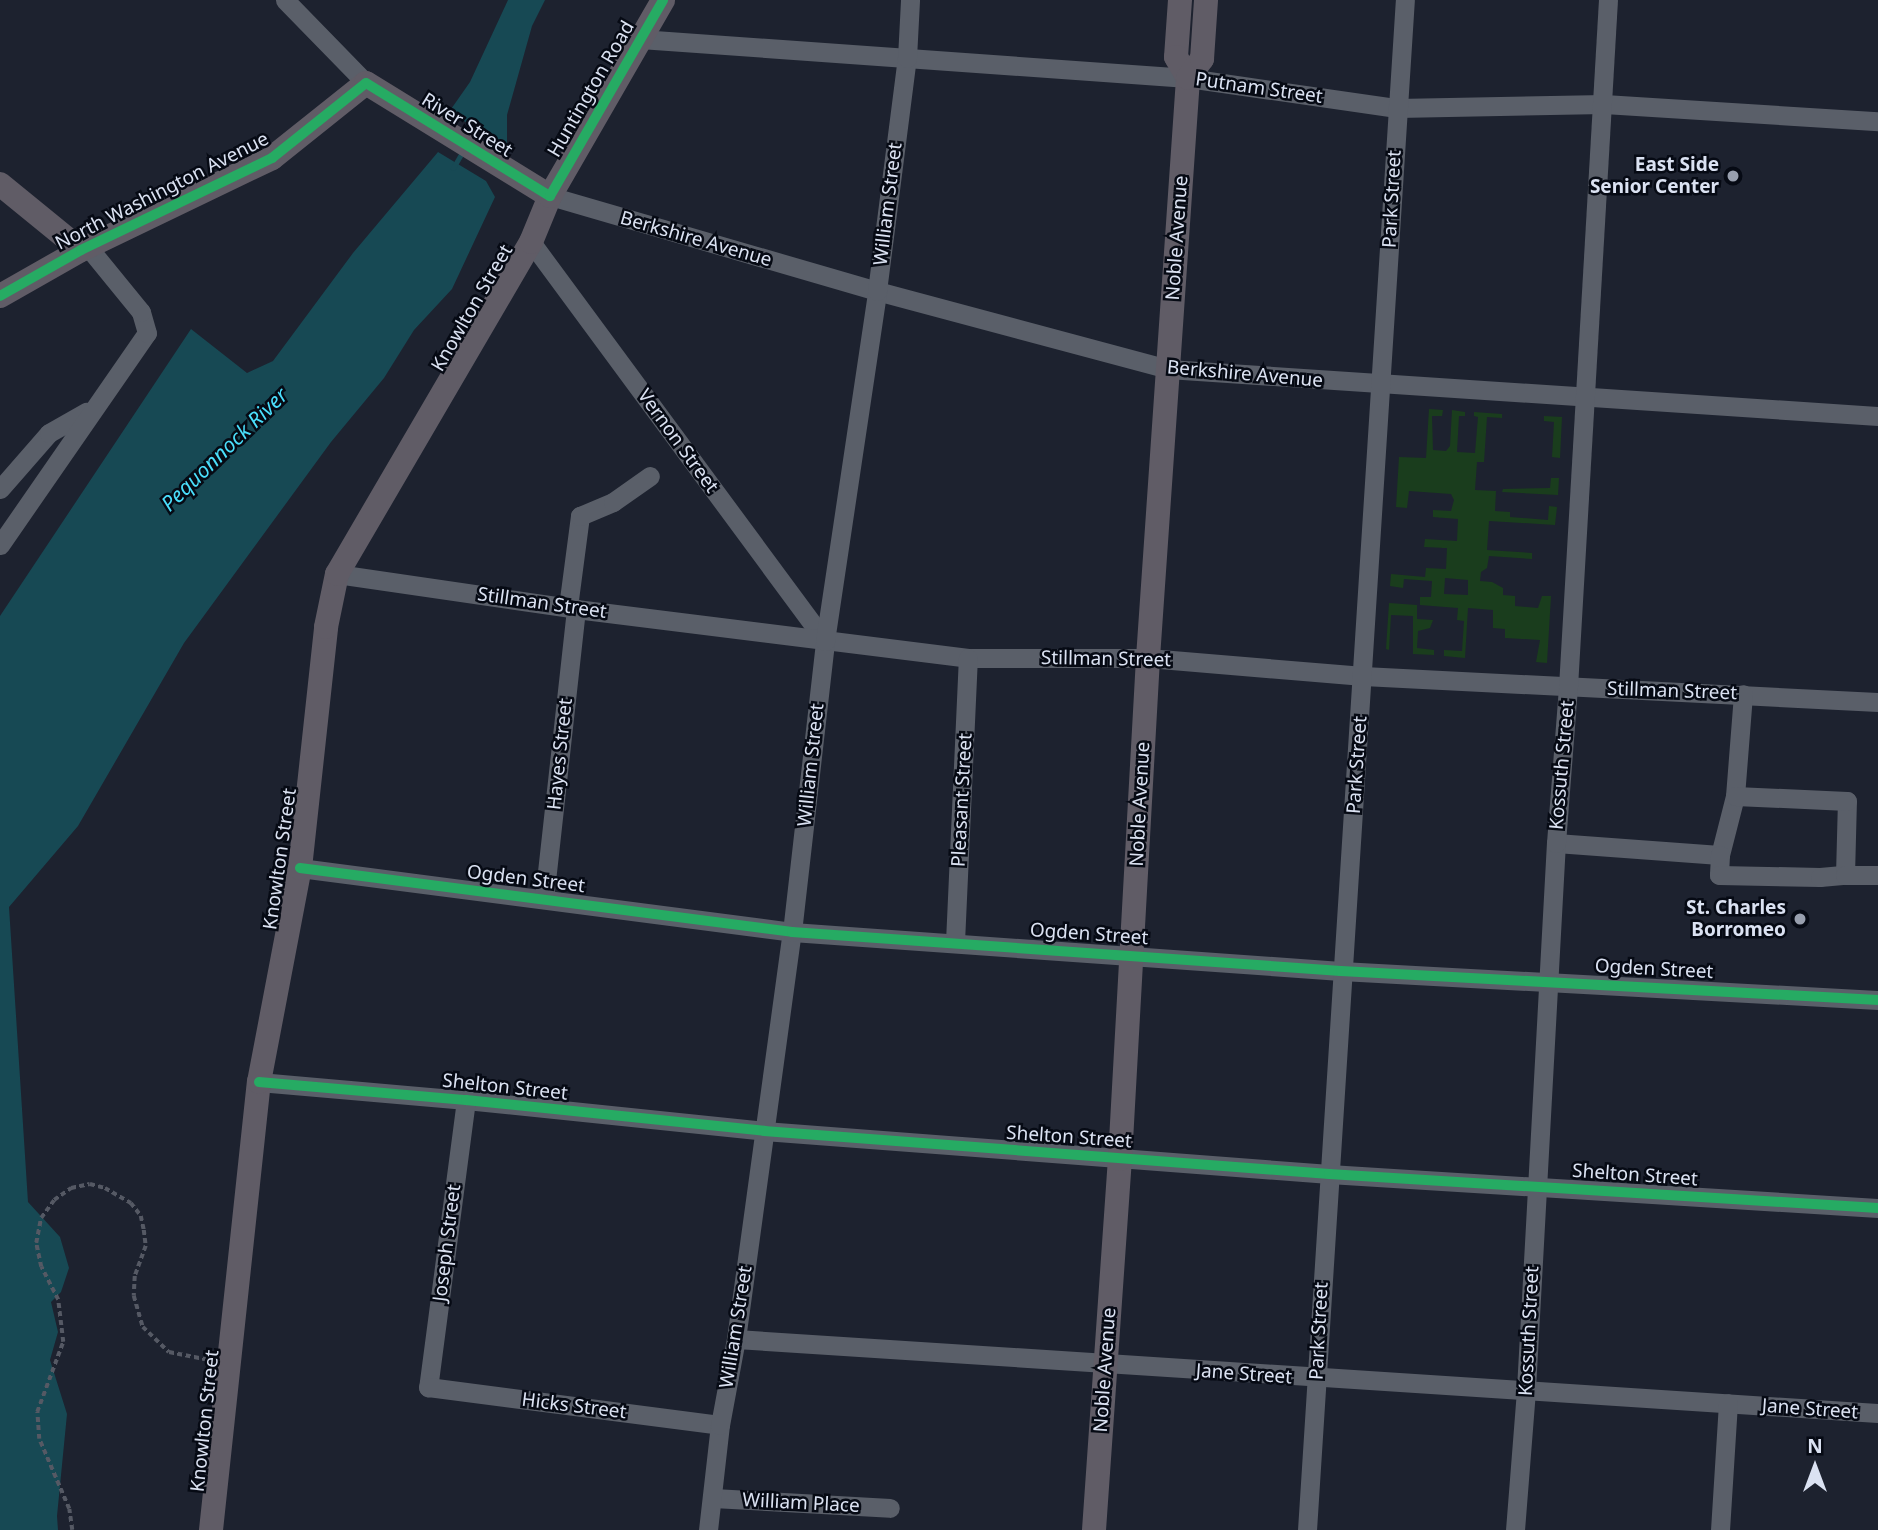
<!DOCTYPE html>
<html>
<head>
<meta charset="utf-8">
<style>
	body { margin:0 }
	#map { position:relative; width:1878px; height:1530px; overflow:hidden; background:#1d222f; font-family:"Noto Sans",sans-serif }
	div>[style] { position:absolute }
	.green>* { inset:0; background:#1a3d1d }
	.water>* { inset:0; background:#174954 }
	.stream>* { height:5px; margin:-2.5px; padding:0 2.5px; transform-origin:2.5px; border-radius:2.5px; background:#174954 }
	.path>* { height:3.5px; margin-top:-1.75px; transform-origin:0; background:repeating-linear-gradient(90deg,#555964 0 5px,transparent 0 8.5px) }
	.minor>* { height:19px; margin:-9.5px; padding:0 9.5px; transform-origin:9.5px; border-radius:9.5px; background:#5a5f69 }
	.major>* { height:24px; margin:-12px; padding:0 12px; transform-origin:12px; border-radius:12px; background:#605c66 }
	.cycleway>* { height:10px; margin:-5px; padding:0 5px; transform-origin:5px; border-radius:5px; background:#26ab63 }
	.dots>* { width:19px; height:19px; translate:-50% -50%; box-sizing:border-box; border:4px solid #060a14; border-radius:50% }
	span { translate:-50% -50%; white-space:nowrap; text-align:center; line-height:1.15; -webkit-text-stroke:5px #060a14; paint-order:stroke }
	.street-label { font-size:19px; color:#dbe2f2 }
	.poi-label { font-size:19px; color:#dbe2f2; font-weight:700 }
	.right { translate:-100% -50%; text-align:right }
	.water-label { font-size:21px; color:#4adefb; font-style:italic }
	.north { position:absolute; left:1780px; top:1432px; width:70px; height:70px; -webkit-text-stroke:5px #060a14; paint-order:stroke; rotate:0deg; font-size:19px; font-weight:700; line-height:28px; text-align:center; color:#dbe2f2 }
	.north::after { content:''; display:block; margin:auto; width:24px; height:32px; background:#dbe2f2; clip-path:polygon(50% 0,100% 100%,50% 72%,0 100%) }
</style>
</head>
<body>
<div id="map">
	<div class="green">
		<i style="clip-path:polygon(evenodd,1429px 409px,1443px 410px,1442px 416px,1432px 416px,1433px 450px,1446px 451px,1450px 446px,1452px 410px,1465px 412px,1465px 416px,1459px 416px,1457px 452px,1475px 453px,1478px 417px,1474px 416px,1474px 412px,1502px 414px,1502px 418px,1487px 417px,1484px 462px,1477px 462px,1475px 490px,1496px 491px,1495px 511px,1510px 512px,1510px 517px,1548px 520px,1549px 506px,1557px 507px,1555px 525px,1489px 521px,1487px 550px,1532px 553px,1532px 559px,1489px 556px,1487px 568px,1481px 572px,1480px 581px,1492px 582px,1503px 588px,1503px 595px,1515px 596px,1515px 606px,1538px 608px,1542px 596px,1551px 596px,1547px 663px,1536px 662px,1540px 640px,1505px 638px,1505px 629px,1493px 628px,1493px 610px,1468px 608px,1465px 658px,1444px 656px,1444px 650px,1462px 651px,1464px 621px,1457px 620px,1458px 608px,1420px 605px,1420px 597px,1431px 597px,1432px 581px,1404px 579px,1403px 588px,1390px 586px,1391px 574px,1425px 577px,1426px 568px,1446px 569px,1447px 548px,1424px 547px,1425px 539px,1457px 541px,1458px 519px,1433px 517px,1433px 510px,1451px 511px,1454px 500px,1451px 494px,1409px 491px,1407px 508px,1396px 507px,1399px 457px,1426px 458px,1429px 409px,1445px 578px,1468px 580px,1468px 595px,1444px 594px,1445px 578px)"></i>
		<i style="clip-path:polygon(1544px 416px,1562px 417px,1560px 458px,1552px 457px,1554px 422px,1544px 421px)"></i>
		<i style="clip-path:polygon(1551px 478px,1559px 478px,1558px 495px,1502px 492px,1503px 489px,1550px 488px)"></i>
		<i style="clip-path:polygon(1389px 603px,1417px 605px,1417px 619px,1433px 620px,1430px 628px,1418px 631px,1417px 648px,1434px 650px,1434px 655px,1413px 654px,1413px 616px,1391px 615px,1389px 650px,1386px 649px)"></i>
	</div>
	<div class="water">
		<i style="clip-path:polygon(508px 0,545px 0,532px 26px,507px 115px,507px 147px,449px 112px,470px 82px)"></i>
		<i style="clip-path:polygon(438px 152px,486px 181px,495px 197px,452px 289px,414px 330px,384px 378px,331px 442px,184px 643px,78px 826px,9px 907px,28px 1202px,60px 1237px,69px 1268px,61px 1292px,51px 1302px,58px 1332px,50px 1360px,67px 1414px,57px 1516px,58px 1530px,0 1530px,0 616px,191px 329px,247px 373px,273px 361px,353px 253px)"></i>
	</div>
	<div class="stream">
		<i style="left:453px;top:168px;width:22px;rotate:-60deg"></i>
	</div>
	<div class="path">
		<i style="left:72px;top:1530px;width:21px;rotate:-98deg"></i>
		<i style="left:69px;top:1509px;width:76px;rotate:-113.2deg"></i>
		<i style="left:39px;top:1439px;width:27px;rotate:-94deg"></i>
		<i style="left:37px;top:1412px;width:75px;rotate:-69.6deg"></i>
		<i style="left:63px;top:1342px;width:42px;rotate:-96.8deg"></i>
		<i style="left:58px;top:1300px;width:37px;rotate:-117deg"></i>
		<i style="left:41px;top:1267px;width:25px;rotate:-102deg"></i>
		<i style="left:36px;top:1243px;width:25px;rotate:-79deg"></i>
		<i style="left:41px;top:1218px;width:22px;rotate:-54deg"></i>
		<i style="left:54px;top:1200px;width:21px;rotate:-35deg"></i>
		<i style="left:71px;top:1188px;width:19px;rotate:-12deg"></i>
		<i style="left:90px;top:1184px;width:16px;rotate:15deg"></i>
		<i style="left:105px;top:1188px;width:30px;rotate:30deg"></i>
		<i style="left:131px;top:1203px;width:16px;rotate:52deg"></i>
		<i style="left:141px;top:1216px;width:14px;rotate:78deg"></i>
		<i style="left:144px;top:1230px;width:16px;rotate:83deg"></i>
		<i style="left:146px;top:1246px;width:32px;rotate:110deg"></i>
		<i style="left:135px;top:1276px;width:20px;rotate:93deg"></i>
		<i style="left:134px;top:1296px;width:32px;rotate:74deg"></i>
		<i style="left:143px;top:1327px;width:36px;rotate:44deg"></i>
		<i style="left:169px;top:1352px;width:41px;rotate:11.3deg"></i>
	</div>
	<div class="minor">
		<i style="left:285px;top:0;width:116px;rotate:45.7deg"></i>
		<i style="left:640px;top:39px;width:549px;rotate:4.07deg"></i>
		<i style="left:1188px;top:78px;width:211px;rotate:8.2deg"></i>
		<i style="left:1397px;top:108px;width:207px;rotate:-1.1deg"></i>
		<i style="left:1604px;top:104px;width:275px;rotate:3.6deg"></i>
		<i style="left:550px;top:196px;width:341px;rotate:16.2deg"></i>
		<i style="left:877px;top:291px;width:301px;rotate:15deg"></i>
		<i style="left:1168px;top:369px;width:712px;rotate:3.79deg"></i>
		<i style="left:531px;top:242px;width:496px;rotate:53.6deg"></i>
		<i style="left:0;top:489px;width:74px;rotate:-48.8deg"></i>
		<i style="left:49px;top:433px;width:43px;rotate:-29.6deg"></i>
		<i style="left:0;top:545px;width:258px;rotate:-55.3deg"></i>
		<i style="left:147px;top:333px;width:22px;rotate:-106deg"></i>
		<i style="left:141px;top:312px;width:84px;rotate:-129.2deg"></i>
		<i style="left:337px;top:574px;width:242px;rotate:8.3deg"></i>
		<i style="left:576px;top:609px;width:395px;rotate:7.1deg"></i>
		<i style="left:968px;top:658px;width:180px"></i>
		<i style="left:1148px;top:658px;width:216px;rotate:4.8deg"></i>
		<i style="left:1363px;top:676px;width:516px;rotate:2.89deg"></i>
		<i style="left:568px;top:607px;width:92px;rotate:-82.5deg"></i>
		<i style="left:580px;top:516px;width:36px;rotate:-23deg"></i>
		<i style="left:613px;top:502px;width:45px;rotate:-35.1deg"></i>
		<i style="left:1556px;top:843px;width:164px;rotate:4.2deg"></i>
		<i style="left:1720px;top:855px;width:61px;rotate:-75.7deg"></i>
		<i style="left:1735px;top:796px;width:102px;rotate:-85.5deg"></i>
		<i style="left:1720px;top:855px;width:20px;rotate:93deg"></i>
		<i style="left:1719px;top:875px;width:101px;rotate:1.1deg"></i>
		<i style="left:1820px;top:877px;width:25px;rotate:-5deg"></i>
		<i style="left:1845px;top:875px;width:74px;rotate:-88.5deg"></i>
		<i style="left:1847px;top:801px;width:112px;rotate:-177.4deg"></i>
		<i style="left:300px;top:868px;width:496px;rotate:7.4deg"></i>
		<i style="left:792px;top:932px;width:550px;rotate:4.06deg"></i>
		<i style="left:1341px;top:971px;width:538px;rotate:3.09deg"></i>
		<i style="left:1845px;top:875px;width:33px"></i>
		<i style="left:544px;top:899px;width:292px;rotate:-83.7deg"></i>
		<i style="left:955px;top:942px;width:284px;rotate:-87.4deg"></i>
		<i style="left:259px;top:1082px;width:208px;rotate:5deg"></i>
		<i style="left:466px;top:1100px;width:300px;rotate:5.9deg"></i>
		<i style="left:764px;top:1131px;width:567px;rotate:4.35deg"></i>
		<i style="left:1329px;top:1174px;width:550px;rotate:3.54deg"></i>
		<i style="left:466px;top:1100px;width:290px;rotate:97.5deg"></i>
		<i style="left:428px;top:1387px;width:294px;rotate:7.4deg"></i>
		<i style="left:736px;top:1339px;width:1144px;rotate:3.71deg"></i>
		<i style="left:713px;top:1498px;width:177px;rotate:3.2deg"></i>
		<i style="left:708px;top:1530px;width:106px;rotate:-83.5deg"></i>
		<i style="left:720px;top:1425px;width:87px;rotate:-79.5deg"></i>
		<i style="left:736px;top:1339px;width:411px;rotate:-82.2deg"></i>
		<i style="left:792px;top:932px;width:293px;rotate:-83.5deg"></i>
		<i style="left:825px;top:641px;width:354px;rotate:-81.5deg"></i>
		<i style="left:877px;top:291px;width:235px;rotate:-82.7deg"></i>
		<i style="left:907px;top:58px;width:58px;rotate:-87deg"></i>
		<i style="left:1307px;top:1530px;width:1533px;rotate:-86.34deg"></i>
		<i style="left:1515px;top:1530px;width:141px;rotate:-85.5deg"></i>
		<i style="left:1526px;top:1389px;width:547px;rotate:-86.86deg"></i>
		<i style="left:1556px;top:843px;width:156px;rotate:-85.6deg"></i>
		<i style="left:1568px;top:687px;width:688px;rotate:-86.67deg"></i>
		<i style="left:1720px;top:1530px;width:127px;rotate:-86.4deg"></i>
	</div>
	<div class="major">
		<i style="left:1180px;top:0;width:57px;rotate:94deg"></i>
		<i style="left:1176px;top:57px;width:24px;rotate:60deg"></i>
		<i style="left:0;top:184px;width:104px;rotate:39.2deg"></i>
		<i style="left:0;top:296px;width:93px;rotate:-29.6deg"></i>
		<i style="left:81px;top:250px;width:212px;rotate:-25.7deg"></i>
		<i style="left:272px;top:158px;width:120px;rotate:-38.6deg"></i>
		<i style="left:366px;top:83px;width:216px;rotate:31.6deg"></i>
		<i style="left:211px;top:1530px;width:451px;rotate:-83.9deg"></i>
		<i style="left:259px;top:1082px;width:218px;rotate:-79.2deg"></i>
		<i style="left:300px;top:868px;width:242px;rotate:-83.8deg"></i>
		<i style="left:326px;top:627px;width:54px;rotate:-78.3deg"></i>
		<i style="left:337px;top:574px;width:385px;rotate:-59.7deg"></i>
		<i style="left:531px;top:242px;width:50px;rotate:-67.6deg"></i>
		<i style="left:550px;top:196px;width:226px;rotate:-60deg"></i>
		<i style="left:1094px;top:1530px;width:372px;rotate:-86deg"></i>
		<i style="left:1120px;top:1159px;width:502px;rotate:-86.8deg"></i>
		<i style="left:1148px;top:658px;width:581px;rotate:-86.05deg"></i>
		<i style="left:1188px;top:78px;width:24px;rotate:-54deg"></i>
		<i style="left:1202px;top:59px;width:59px;rotate:-86.1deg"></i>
	</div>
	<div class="cycleway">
		<i style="left:0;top:296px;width:93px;rotate:-29.6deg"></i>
		<i style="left:81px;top:250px;width:212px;rotate:-25.7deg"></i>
		<i style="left:272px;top:158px;width:120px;rotate:-38.6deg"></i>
		<i style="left:366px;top:83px;width:216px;rotate:31.6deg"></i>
		<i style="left:550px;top:196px;width:226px;rotate:-60deg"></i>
		<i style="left:300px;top:868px;width:496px;rotate:7.4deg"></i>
		<i style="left:792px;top:932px;width:550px;rotate:4.06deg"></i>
		<i style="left:1341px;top:971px;width:538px;rotate:3.09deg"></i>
		<i style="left:259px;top:1082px;width:208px;rotate:5deg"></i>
		<i style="left:466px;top:1100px;width:300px;rotate:5.9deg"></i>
		<i style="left:764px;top:1131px;width:567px;rotate:4.35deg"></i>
		<i style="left:1329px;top:1174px;width:550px;rotate:3.54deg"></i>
	</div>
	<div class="dots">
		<i style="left:1733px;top:176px;background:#989fae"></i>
		<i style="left:1800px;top:919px;background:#989fae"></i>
	</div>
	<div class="street-label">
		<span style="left:1259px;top:88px;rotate:8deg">Putnam Street</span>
		<span style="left:591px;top:89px;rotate:-60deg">Huntington Road</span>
		<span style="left:467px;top:125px;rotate:32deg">River Street</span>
		<span style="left:162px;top:191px;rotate:-27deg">North Washington Avenue</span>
		<span style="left:1392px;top:199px;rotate:-87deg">Park Street</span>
		<span style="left:888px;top:204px;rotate:-83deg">William Street</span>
		<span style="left:1177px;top:238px;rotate:-86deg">Noble Avenue</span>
		<span style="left:696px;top:239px;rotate:16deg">Berkshire Avenue</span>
		<span style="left:472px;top:308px;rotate:-60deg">Knowlton Street</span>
		<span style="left:1245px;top:374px;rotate:5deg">Berkshire Avenue</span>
		<span style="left:678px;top:441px;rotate:54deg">Vernon Street</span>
		<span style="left:542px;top:603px;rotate:8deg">Stillman Street</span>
		<span style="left:1106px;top:659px;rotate:1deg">Stillman Street</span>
		<span style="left:1672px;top:691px;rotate:2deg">Stillman Street</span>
		<span style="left:560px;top:754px;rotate:-84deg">Hayes Street</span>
		<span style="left:811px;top:765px;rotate:-84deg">William Street</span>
		<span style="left:1357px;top:765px;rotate:-86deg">Park Street</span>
		<span style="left:1562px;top:765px;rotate:-85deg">Kossuth Street</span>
		<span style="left:962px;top:800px;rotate:-87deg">Pleasant Street</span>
		<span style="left:1140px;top:804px;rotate:-87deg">Noble Avenue</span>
		<span style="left:280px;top:859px;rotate:-82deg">Knowlton Street</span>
		<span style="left:526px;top:879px;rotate:7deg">Ogden Street</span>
		<span style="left:1089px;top:934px;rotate:4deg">Ogden Street</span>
		<span style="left:1654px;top:969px;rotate:3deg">Ogden Street</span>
		<span style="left:505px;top:1087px;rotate:6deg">Shelton Street</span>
		<span style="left:1069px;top:1137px;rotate:4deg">Shelton Street</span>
		<span style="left:1635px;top:1175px;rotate:4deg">Shelton Street</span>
		<span style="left:447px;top:1243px;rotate:-83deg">Joseph Street</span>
		<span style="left:736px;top:1327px;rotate:-81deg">William Street</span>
		<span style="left:1319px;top:1331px;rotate:-87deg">Park Street</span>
		<span style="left:1529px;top:1331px;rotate:-87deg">Kossuth Street</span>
		<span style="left:1105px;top:1370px;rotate:-86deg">Noble Avenue</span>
		<span style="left:1244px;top:1374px;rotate:4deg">Jane Street</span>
		<span style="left:574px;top:1406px;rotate:7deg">Hicks Street</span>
		<span style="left:1810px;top:1409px;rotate:4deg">Jane Street</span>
		<span style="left:205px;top:1421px;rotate:-84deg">Knowlton Street</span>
		<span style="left:801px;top:1503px;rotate:3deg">William Place</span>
	</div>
	<div class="poi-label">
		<span class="right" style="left:1719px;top:176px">East Side<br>Senior Center</span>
		<span class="right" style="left:1786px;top:919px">St. Charles<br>Borromeo</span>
	</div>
	<div class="water-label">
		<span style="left:224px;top:449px;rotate:-44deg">Pequonnock River</span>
	</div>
	<div class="north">N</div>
</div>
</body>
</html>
